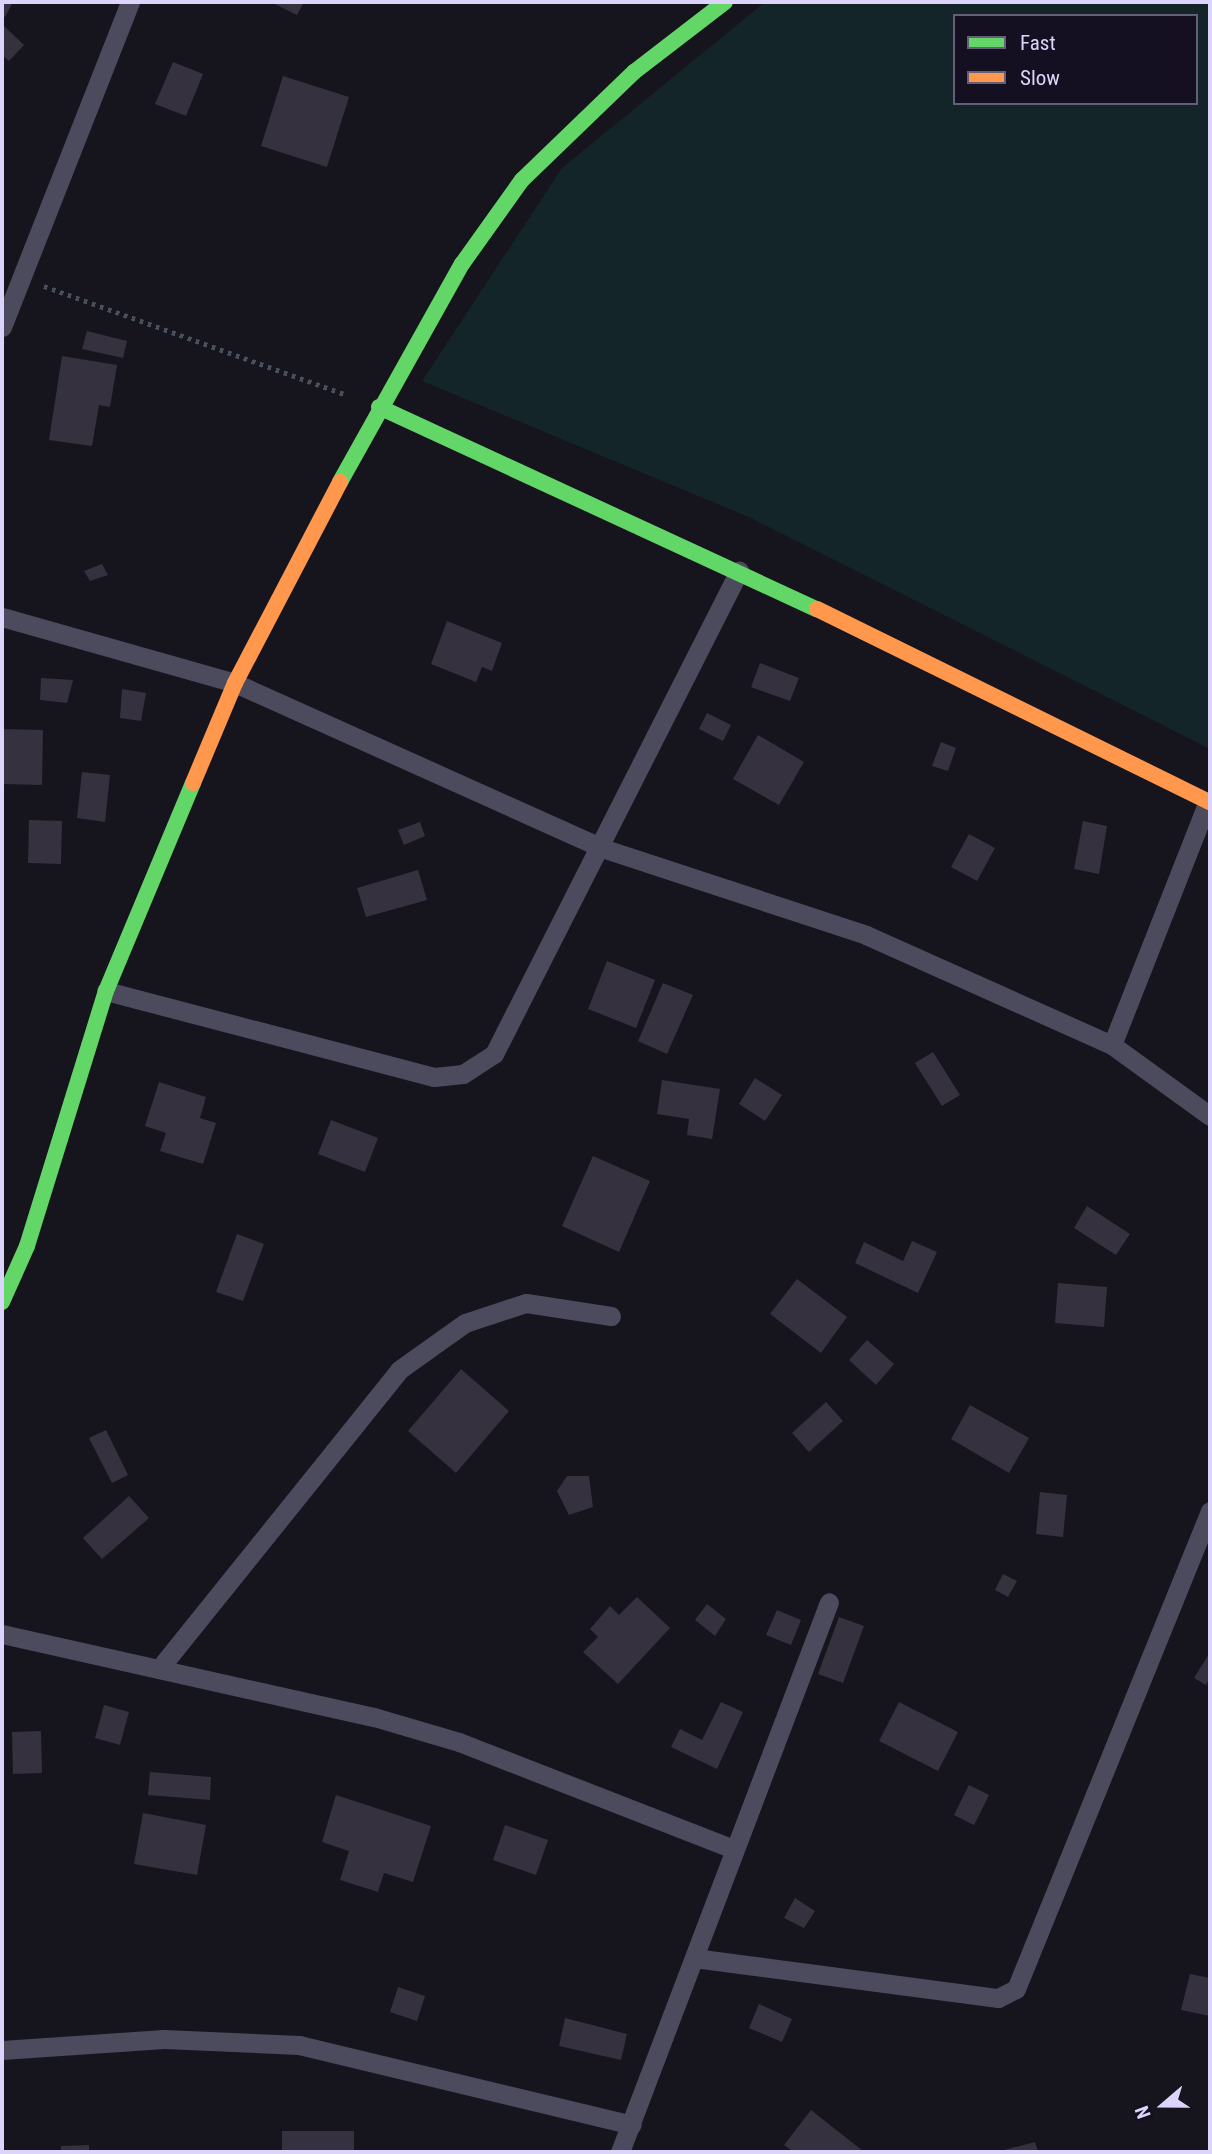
<!DOCTYPE html>
<html>
<head>
<meta charset="utf-8">
<style>
	body { margin:0 }
	#map { position:relative; width:1212px; height:2154px; overflow:hidden; background:#16141d; font-family:"Roboto Condensed",sans-serif }
	div>[style] { position:absolute }
	.green>* { inset:0; background:#132528 }
	.building>* { inset:0; background:#36313f }
	.path>* { height:4.5px; margin-top:-2.25px; transform-origin:0; background:repeating-linear-gradient(90deg,#48505d 0 3.5px,transparent 0 8.5px) }
	.lane>* { height:19px; margin:-9.5px; padding:0 9.5px; transform-origin:9.5px; border-radius:9.5px; background:#4c4a5d }
	.fast>* { height:16px; margin:-8px; padding:0 8px; transform-origin:8px; border-radius:8px; background:#63d668 }
	.slow>* { height:16px; margin:-8px; padding:0 8px; transform-origin:8px; border-radius:8px; background:#ff974d }
	span { translate:-50% -50%; white-space:nowrap; text-align:center; line-height:1.15; -webkit-text-stroke:5px #151021; paint-order:stroke }
	.frame { position:absolute; inset:0; border:4px solid #ddd4fb; pointer-events:none }
	.legend { position:absolute; left:953px; top:14px; width:245px; height:91px; box-sizing:border-box; background:#151021; border:2px solid #655e78; margin:0; padding:9px 12px; list-style:none; font-size:21px; color:#ddd4fb }
	.legend li { display:flex; align-items:center; gap:14px; height:35px }
	.legend b { width:35px; border:2px solid #655e78 }
	.north { position:absolute; left:1128px; top:2070px; width:70px; height:70px; -webkit-text-stroke:5px #151021; paint-order:stroke; rotate:250deg; font-size:19px; font-weight:700; line-height:28px; text-align:center; color:#ddd4fb }
	.north::after { content:''; display:block; margin:auto; width:24px; height:32px; background:#ddd4fb; clip-path:polygon(50% 0,100% 100%,50% 72%,0 100%) }
</style>
</head>
<body>
<div id="map">
	<div class="green">
		<i style="clip-path:polygon(evenodd,765px 2px,1210px 2px,1210px 749px,751px 518px,422px 381px,562px 168px,765px 2px,955px 16px,1196px 16px,1196px 103px,955px 103px,955px 16px)"></i>
	</div>
	<div class="building">
		<i style="clip-path:polygon(2px 2px,13px 2px,5px 17px,2px 15px)"></i>
		<i style="clip-path:polygon(271px 2px,304px 2px,297px 15px)"></i>
		<i style="clip-path:polygon(4px 26px,24px 45px,9px 61px,2px 55px)"></i>
		<i style="clip-path:polygon(173px 62px,203px 74px,186px 116px,155px 104px)"></i>
		<i style="clip-path:polygon(283px 76px,349px 97px,327px 167px,261px 146px)"></i>
		<i style="clip-path:polygon(87px 331px,127px 341px,123px 358px,82px 349px)"></i>
		<i style="clip-path:polygon(62px 356px,117px 365px,110px 407px,99px 405px,92px 446px,49px 440px)"></i>
		<i style="clip-path:polygon(102px 564px,108px 575px,90px 581px,84px 571px)"></i>
		<i style="clip-path:polygon(447px 621px,502px 643px,492px 671px,482px 667px,476px 682px,431px 664px)"></i>
		<i style="clip-path:polygon(760px 663px,799px 678px,790px 701px,751px 687px)"></i>
		<i style="clip-path:polygon(41px 678px,73px 680px,67px 703px,40px 700px)"></i>
		<i style="clip-path:polygon(122px 689px,146px 693px,141px 721px,120px 718px)"></i>
		<i style="clip-path:polygon(707px 713px,731px 725px,723px 741px,699px 729px)"></i>
		<i style="clip-path:polygon(2px 729px,43px 730px,42px 785px,2px 784px)"></i>
		<i style="clip-path:polygon(758px 735px,804px 762px,779px 805px,733px 779px)"></i>
		<i style="clip-path:polygon(941px 742px,956px 748px,948px 771px,932px 766px)"></i>
		<i style="clip-path:polygon(82px 772px,110px 775px,105px 822px,77px 818px)"></i>
		<i style="clip-path:polygon(29px 820px,62px 821px,61px 864px,28px 863px)"></i>
		<i style="clip-path:polygon(1083px 821px,1107px 826px,1099px 874px,1074px 869px)"></i>
		<i style="clip-path:polygon(420px 822px,425px 836px,404px 845px,398px 830px)"></i>
		<i style="clip-path:polygon(969px 834px,995px 848px,977px 881px,951px 867px)"></i>
		<i style="clip-path:polygon(418px 870px,427px 900px,366px 917px,357px 888px)"></i>
		<i style="clip-path:polygon(607px 961px,655px 980px,636px 1028px,588px 1009px)"></i>
		<i style="clip-path:polygon(663px 983px,693px 995px,667px 1054px,638px 1041px)"></i>
		<i style="clip-path:polygon(933px 1052px,960px 1095px,942px 1106px,915px 1063px)"></i>
		<i style="clip-path:polygon(755px 1078px,782px 1095px,765px 1121px,739px 1104px)"></i>
		<i style="clip-path:polygon(662px 1080px,720px 1089px,712px 1139px,687px 1135px,689px 1119px,657px 1114px)"></i>
		<i style="clip-path:polygon(159px 1082px,206px 1097px,200px 1118px,216px 1123px,203px 1164px,160px 1151px,166px 1133px,145px 1126px)"></i>
		<i style="clip-path:polygon(331px 1120px,378px 1138px,365px 1172px,318px 1154px)"></i>
		<i style="clip-path:polygon(593px 1156px,650px 1181px,619px 1252px,562px 1226px)"></i>
		<i style="clip-path:polygon(1087px 1206px,1130px 1234px,1116px 1255px,1074px 1228px)"></i>
		<i style="clip-path:polygon(237px 1234px,264px 1244px,243px 1301px,216px 1292px)"></i>
		<i style="clip-path:polygon(912px 1241px,937px 1252px,918px 1293px,855px 1263px,864px 1242px,903px 1261px)"></i>
		<i style="clip-path:polygon(797px 1279px,847px 1317px,821px 1353px,770px 1314px)"></i>
		<i style="clip-path:polygon(1058px 1283px,1107px 1287px,1104px 1327px,1055px 1323px)"></i>
		<i style="clip-path:polygon(867px 1340px,894px 1364px,876px 1385px,849px 1360px)"></i>
		<i style="clip-path:polygon(461px 1369px,509px 1411px,456px 1473px,408px 1431px)"></i>
		<i style="clip-path:polygon(826px 1402px,843px 1421px,809px 1452px,792px 1433px)"></i>
		<i style="clip-path:polygon(970px 1405px,1029px 1438px,1009px 1473px,951px 1439px)"></i>
		<i style="clip-path:polygon(106px 1430px,128px 1475px,112px 1483px,89px 1438px)"></i>
		<i style="clip-path:polygon(567px 1476px,589px 1476px,593px 1507px,569px 1515px,557px 1491px)"></i>
		<i style="clip-path:polygon(1040px 1492px,1067px 1495px,1063px 1537px,1036px 1534px)"></i>
		<i style="clip-path:polygon(129px 1496px,149px 1518px,102px 1559px,83px 1538px)"></i>
		<i style="clip-path:polygon(1003px 1574px,1017px 1581px,1008px 1597px,995px 1590px)"></i>
		<i style="clip-path:polygon(637px 1597px,670px 1628px,618px 1684px,583px 1652px,598px 1637px,590px 1629px,610px 1606px,619px 1615px)"></i>
		<i style="clip-path:polygon(707px 1604px,726px 1619px,715px 1636px,695px 1620px)"></i>
		<i style="clip-path:polygon(777px 1610px,801px 1620px,791px 1645px,766px 1635px)"></i>
		<i style="clip-path:polygon(839px 1617px,864px 1626px,843px 1683px,818px 1674px)"></i>
		<i style="clip-path:polygon(1209px 1654px,1210px 1678px,1206px 1685px,1194px 1678px)"></i>
		<i style="clip-path:polygon(721px 1702px,743px 1712px,717px 1769px,671px 1747px,680px 1729px,702px 1740px)"></i>
		<i style="clip-path:polygon(899px 1702px,958px 1732px,938px 1771px,879px 1741px)"></i>
		<i style="clip-path:polygon(104px 1705px,129px 1712px,120px 1745px,95px 1738px)"></i>
		<i style="clip-path:polygon(41px 1731px,42px 1773px,13px 1774px,12px 1732px)"></i>
		<i style="clip-path:polygon(150px 1772px,211px 1777px,210px 1800px,148px 1795px)"></i>
		<i style="clip-path:polygon(969px 1785px,989px 1795px,974px 1825px,954px 1815px)"></i>
		<i style="clip-path:polygon(336px 1795px,431px 1826px,413px 1882px,384px 1873px,378px 1892px,340px 1880px,349px 1851px,322px 1842px)"></i>
		<i style="clip-path:polygon(143px 1813px,206px 1825px,197px 1875px,134px 1864px)"></i>
		<i style="clip-path:polygon(505px 1825px,548px 1840px,536px 1875px,493px 1860px)"></i>
		<i style="clip-path:polygon(795px 1898px,815px 1911px,804px 1928px,784px 1918px)"></i>
		<i style="clip-path:polygon(1190px 1974px,1210px 1978px,1210px 2016px,1181px 2010px)"></i>
		<i style="clip-path:polygon(398px 1987px,425px 1996px,417px 2021px,390px 2012px)"></i>
		<i style="clip-path:polygon(759px 2004px,792px 2019px,782px 2042px,749px 2028px)"></i>
		<i style="clip-path:polygon(565px 2018px,627px 2034px,621px 2060px,559px 2046px)"></i>
		<i style="clip-path:polygon(811px 2110px,863px 2151px,861px 2152px,794px 2152px,784px 2145px)"></i>
		<i style="clip-path:polygon(282px 2131px,354px 2131px,354px 2152px,282px 2152px)"></i>
		<i style="clip-path:polygon(1035px 2142px,1038px 2152px,1000px 2152px,1000px 2151px)"></i>
		<i style="clip-path:polygon(89px 2145px,89px 2152px,61px 2152px,61px 2146px)"></i>
	</div>
	<div class="path">
		<i style="left:44px;top:286px;width:321px;rotate:19.8deg"></i>
	</div>
	<div class="lane">
		<i style="left:2px;top:327px;width:349px;rotate:-68.5deg"></i>
		<i style="left:2px;top:617px;width:242px;rotate:15.8deg"></i>
		<i style="left:235px;top:683px;width:402px;rotate:24.2deg"></i>
		<i style="left:602px;top:848px;width:278px;rotate:18.2deg"></i>
		<i style="left:866px;top:935px;width:269px;rotate:24.1deg"></i>
		<i style="left:1112px;top:1045px;width:121px;rotate:35.9deg"></i>
		<i style="left:106px;top:991px;width:339px;rotate:14.7deg"></i>
		<i style="left:434px;top:1077px;width:29px;rotate:-6deg"></i>
		<i style="left:463px;top:1074px;width:37px;rotate:-33deg"></i>
		<i style="left:494px;top:1054px;width:542px;rotate:-63.1deg"></i>
		<i style="left:1112px;top:1045px;width:262px;rotate:-68.5deg"></i>
		<i style="left:2px;top:1634px;width:381px;rotate:12.6deg"></i>
		<i style="left:374px;top:1717px;width:89px;rotate:16.4deg"></i>
		<i style="left:459px;top:1742px;width:295px;rotate:21.3deg"></i>
		<i style="left:159px;top:1669px;width:383px;rotate:-51.2deg"></i>
		<i style="left:399px;top:1370px;width:81px;rotate:-35.5deg"></i>
		<i style="left:465px;top:1323px;width:64px;rotate:-18.2deg"></i>
		<i style="left:526px;top:1303px;width:86px;rotate:8.7deg"></i>
		<i style="left:694px;top:1958px;width:307px;rotate:7.5deg"></i>
		<i style="left:998px;top:1998px;width:20px;rotate:-27deg"></i>
		<i style="left:1016px;top:1989px;width:516px;rotate:-67.91deg"></i>
		<i style="left:2px;top:2050px;width:162px;rotate:-3.9deg"></i>
		<i style="left:164px;top:2039px;width:135px;rotate:2.5deg"></i>
		<i style="left:299px;top:2045px;width:342px;rotate:13.5deg"></i>
		<i style="left:620px;top:2152px;width:588px;rotate:-69.19deg"></i>
	</div>
	<div class="fast">
		<i style="left:379px;top:407px;width:482px;rotate:24.8deg"></i>
		<i style="left:340px;top:482px;width:250px;rotate:-60.8deg"></i>
		<i style="left:462px;top:264px;width:103px;rotate:-54.5deg"></i>
		<i style="left:522px;top:180px;width:156px;rotate:-44deg"></i>
		<i style="left:634px;top:72px;width:115px;rotate:-37.6deg"></i>
		<i style="left:2px;top:1302px;width:61px;rotate:-65.9deg"></i>
		<i style="left:27px;top:1246px;width:267px;rotate:-72.8deg"></i>
		<i style="left:106px;top:991px;width:225px;rotate:-67.3deg"></i>
	</div>
	<div class="slow">
		<i style="left:817px;top:609px;width:438px;rotate:26.2deg"></i>
		<i style="left:193px;top:783px;width:108px;rotate:-67.2deg"></i>
		<i style="left:235px;top:683px;width:227px;rotate:-62.4deg"></i>
	</div>
	<div class="frame"></div>
	<ul class="legend">
	<li><b style="height:9px;background:#63d668"></b>Fast</li>
	<li><b style="height:9px;background:#ff974d"></b>Slow</li>
	</ul>
	<div class="north">N</div>
</div>
</body>
</html>
